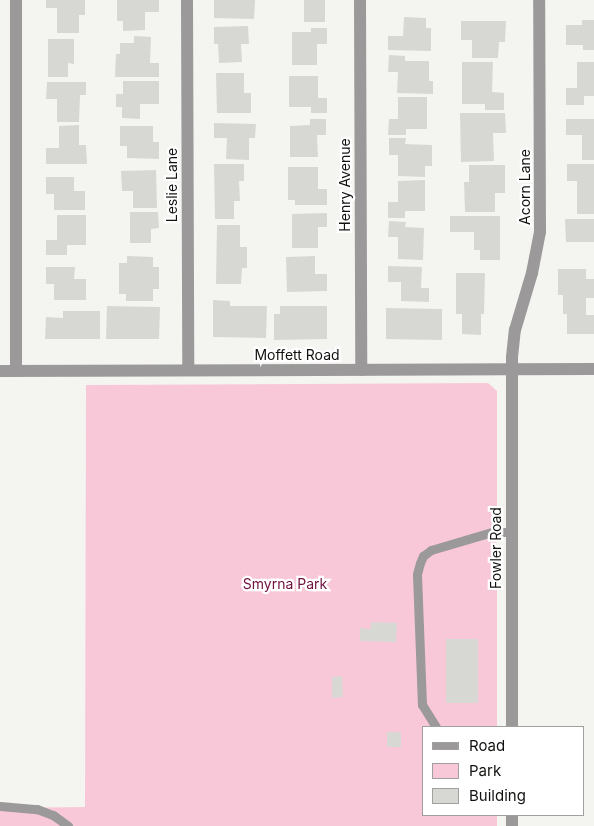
<!DOCTYPE html>
<html>
<head>
<meta charset="utf-8">
<style>
	body { margin:0 }
	#map { position:relative; width:594px; height:826px; overflow:hidden; background:#f4f5f1; font-family:Inter,sans-serif }
	div>[style] { position:absolute }
	.green>* { inset:0; background:#f9c8d8 }
	.building>* { inset:0; background:#d7d8d4 }
	.service>* { height:9px; margin:-4.5px; padding:0 4.5px; transform-origin:4.5px; border-radius:4.5px; background:#9b9999 }
	.minor>* { height:12px; margin:-6px; padding:0 6px; transform-origin:6px; border-radius:6px; background:#9b9999 }
	span { translate:-50% -50%; white-space:nowrap; text-align:center; line-height:1.15; -webkit-text-stroke:4.5px #fff; paint-order:stroke }
	.street-label { font-size:14px; color:#11110f }
	.park-label { font-size:14px; color:#6f103e }
	.legend { position:absolute; left:422px; top:726px; width:162px; height:90px; box-sizing:border-box; background:#fff; border:1px solid #a0a09f; margin:0; padding:6px 9px; list-style:none; font-size:15px; color:#11110f }
	.legend li { display:flex; align-items:center; gap:10px; height:25px }
	.legend b { width:25px; border:1px solid #a0a09f }
</style>
</head>
<body>
<div id="map">
	<div class="green">
		<i style="clip-path:polygon(488px 383px,497px 391px,497px 727px,423px 727px,423px 815px,497px 815px,497px 826px,0 826px,0 808px,85px 807px,86px 385px)"></i>
	</div>
	<div class="building">
		<i style="clip-path:polygon(46px 0,85px 0,85px 15px,79px 15px,79px 33px,57px 33px,57px 8px,46px 8px)"></i>
		<i style="clip-path:polygon(117px 0,159px 0,159px 12px,145px 12px,145px 30px,123px 31px,123px 21px,117px 21px)"></i>
		<i style="clip-path:polygon(214px 0,255px 0,254px 19px,214px 18px)"></i>
		<i style="clip-path:polygon(304px 0,325px 0,325px 22px,304px 22px)"></i>
		<i style="clip-path:polygon(404px 17px,426px 18px,426px 28px,431px 28px,431px 51px,388px 50px,388px 36px,403px 36px)"></i>
		<i style="clip-path:polygon(582px 20px,594px 20px,594px 50px,583px 50px,583px 45px,566px 45px,566px 25px,582px 25px)"></i>
		<i style="clip-path:polygon(461px 21px,506px 21px,505px 42px,499px 42px,498px 58px,472px 58px,472px 40px,461px 40px)"></i>
		<i style="clip-path:polygon(248px 26px,249px 44px,241px 44px,242px 62px,219px 63px,218px 44px,214px 44px,214px 27px)"></i>
		<i style="clip-path:polygon(311px 28px,327px 28px,327px 44px,317px 44px,317px 65px,292px 65px,292px 32px,311px 32px)"></i>
		<i style="clip-path:polygon(134px 36px,151px 37px,150px 63px,159px 63px,159px 77px,115px 77px,116px 54px,120px 54px,120px 43px,134px 43px)"></i>
		<i style="clip-path:polygon(48px 39px,74px 39px,74px 64px,68px 63px,68px 77px,48px 77px)"></i>
		<i style="clip-path:polygon(389px 55px,405px 56px,405px 61px,429px 61px,429px 81px,433px 81px,433px 94px,397px 93px,398px 72px,388px 72px)"></i>
		<i style="clip-path:polygon(462px 62px,493px 62px,492px 92px,504px 93px,504px 110px,485px 110px,485px 104px,462px 104px)"></i>
		<i style="clip-path:polygon(577px 62px,594px 62px,594px 96px,584px 96px,584px 105px,566px 105px,566px 88px,577px 88px)"></i>
		<i style="clip-path:polygon(216px 73px,244px 73px,244px 93px,251px 93px,251px 113px,217px 113px)"></i>
		<i style="clip-path:polygon(289px 76px,318px 76px,318px 98px,327px 98px,327px 113px,311px 113px,311px 107px,289px 107px)"></i>
		<i style="clip-path:polygon(123px 81px,159px 81px,159px 104px,140px 104px,140px 119px,122px 118px,122px 107px,116px 107px,116px 94px,123px 94px)"></i>
		<i style="clip-path:polygon(47px 82px,86px 82px,86px 95px,80px 95px,79px 122px,57px 122px,57px 99px,46px 99px)"></i>
		<i style="clip-path:polygon(398px 97px,427px 97px,427px 129px,406px 129px,406px 135px,388px 135px,389px 119px,398px 119px)"></i>
		<i style="clip-path:polygon(460px 113px,505px 113px,506px 133px,493px 133px,494px 161px,461px 162px)"></i>
		<i style="clip-path:polygon(310px 119px,326px 119px,326px 135px,317px 135px,318px 157px,290px 157px,290px 126px,310px 125px)"></i>
		<i style="clip-path:polygon(566px 119px,594px 119px,594px 160px,582px 160px,582px 135px,566px 135px)"></i>
		<i style="clip-path:polygon(214px 123px,256px 124px,255px 138px,249px 138px,249px 160px,226px 159px,227px 138px,214px 138px)"></i>
		<i style="clip-path:polygon(79px 125px,79px 145px,86px 145px,87px 164px,46px 164px,46px 148px,59px 148px,59px 126px)"></i>
		<i style="clip-path:polygon(120px 126px,153px 126px,153px 142px,159px 142px,159px 159px,127px 158px,127px 146px,120px 146px)"></i>
		<i style="clip-path:polygon(389px 138px,406px 138px,405px 144px,432px 145px,432px 166px,425px 166px,425px 177px,398px 176px,398px 155px,389px 155px)"></i>
		<i style="clip-path:polygon(214px 164px,244px 164px,244px 181px,239px 181px,240px 201px,234px 201px,234px 219px,215px 219px)"></i>
		<i style="clip-path:polygon(567px 164px,594px 164px,594px 214px,577px 214px,577px 181px,567px 181px)"></i>
		<i style="clip-path:polygon(469px 165px,505px 165px,505px 193px,495px 193px,495px 212px,465px 212px,464px 182px,469px 182px)"></i>
		<i style="clip-path:polygon(288px 167px,318px 167px,318px 189px,327px 189px,327px 205px,295px 205px,295px 200px,288px 200px)"></i>
		<i style="clip-path:polygon(156px 170px,157px 208px,133px 208px,133px 191px,122px 191px,121px 171px)"></i>
		<i style="clip-path:polygon(46px 177px,74px 177px,74px 191px,85px 191px,85px 210px,54px 210px,54px 194px,46px 194px)"></i>
		<i style="clip-path:polygon(425px 180px,425px 211px,405px 211px,405px 218px,388px 218px,388px 202px,398px 202px,398px 181px)"></i>
		<i style="clip-path:polygon(130px 212px,158px 212px,159px 228px,151px 229px,151px 243px,130px 243px)"></i>
		<i style="clip-path:polygon(327px 213px,327px 227px,318px 227px,318px 248px,292px 248px,292px 214px)"></i>
		<i style="clip-path:polygon(57px 215px,86px 215px,86px 245px,67px 245px,67px 255px,46px 255px,46px 240px,57px 240px)"></i>
		<i style="clip-path:polygon(450px 216px,500px 216px,500px 260px,480px 260px,480px 250px,474px 250px,474px 232px,450px 232px)"></i>
		<i style="clip-path:polygon(565px 219px,594px 219px,594px 242px,566px 242px)"></i>
		<i style="clip-path:polygon(389px 221px,406px 222px,405px 227px,424px 228px,423px 260px,398px 259px,398px 237px,388px 237px)"></i>
		<i style="clip-path:polygon(217px 225px,240px 225px,240px 247px,247px 247px,247px 268px,242px 268px,241px 284px,216px 284px)"></i>
		<i style="clip-path:polygon(127px 256px,153px 257px,153px 267px,159px 267px,159px 289px,153px 289px,153px 301px,126px 301px,126px 294px,119px 294px,119px 263px,127px 263px)"></i>
		<i style="clip-path:polygon(315px 256px,315px 274px,327px 274px,327px 291px,287px 292px,286px 257px)"></i>
		<i style="clip-path:polygon(388px 266px,422px 267px,421px 288px,429px 288px,429px 302px,401px 301px,401px 282px,388px 282px)"></i>
		<i style="clip-path:polygon(46px 267px,75px 267px,74px 279px,86px 279px,86px 300px,54px 300px,54px 284px,46px 284px)"></i>
		<i style="clip-path:polygon(558px 269px,586px 269px,586px 279px,594px 279px,594px 298px,586px 298px,586px 315px,594px 315px,594px 334px,567px 334px,567px 314px,563px 314px,563px 295px,558px 295px)"></i>
		<i style="clip-path:polygon(456px 273px,485px 273px,484px 314px,481px 314px,481px 335px,462px 334px,462px 314px,456px 314px)"></i>
		<i style="clip-path:polygon(213px 300px,230px 301px,230px 306px,267px 306px,266px 338px,213px 337px)"></i>
		<i style="clip-path:polygon(107px 306px,160px 307px,159px 339px,106px 339px)"></i>
		<i style="clip-path:polygon(280px 306px,327px 306px,327px 339px,274px 340px,274px 314px,280px 314px)"></i>
		<i style="clip-path:polygon(386px 308px,442px 309px,442px 340px,386px 339px)"></i>
		<i style="clip-path:polygon(63px 311px,100px 311px,100px 339px,45px 339px,46px 317px,63px 318px)"></i>
		<i style="clip-path:polygon(371px 622px,397px 623px,396px 642px,360px 641px,360px 628px,371px 629px)"></i>
		<i style="clip-path:polygon(446px 639px,478px 639px,478px 703px,446px 703px)"></i>
		<i style="clip-path:polygon(342px 676px,343px 697px,332px 698px,332px 677px)"></i>
		<i style="clip-path:polygon(387px 732px,401px 732px,401px 747px,387px 747px)"></i>
	</div>
	<div class="service">
		<i style="left:436px;top:727px;width:26px;rotate:-122deg"></i>
		<i style="left:422px;top:705px;width:131px;rotate:-92.2deg"></i>
		<i style="left:417px;top:574px;width:11px;rotate:-75deg"></i>
		<i style="left:420px;top:563px;width:8px;rotate:-67deg"></i>
		<i style="left:423px;top:556px;width:10px;rotate:-37deg"></i>
		<i style="left:431px;top:550px;width:64px;rotate:-16.4deg"></i>
		<i style="left:492px;top:532px;width:19px"></i>
		<i style="left:0;top:806px;width:37px;rotate:5deg"></i>
		<i style="left:37px;top:809px;width:17px;rotate:21deg"></i>
		<i style="left:53px;top:815px;width:19px;rotate:36deg"></i>
	</div>
	<div class="minor">
		<i style="left:187px;top:0;width:370px;rotate:89.8deg"></i>
		<i style="left:360px;top:0;width:370px;rotate:89.8deg"></i>
		<i style="left:0;top:371px;width:594px;rotate:-0.19deg"></i>
		<i style="left:16px;top:371px;width:371px;rotate:-90deg"></i>
		<i style="left:512px;top:727px;width:370px;rotate:-90deg"></i>
		<i style="left:512px;top:357px;width:27px;rotate:-84deg"></i>
		<i style="left:515px;top:330px;width:59px;rotate:-73.4deg"></i>
		<i style="left:532px;top:273px;width:42px;rotate:-79deg"></i>
		<i style="left:540px;top:232px;width:232px;rotate:-90.2deg"></i>
		<i style="left:512px;top:815px;width:11px;rotate:90deg"></i>
	</div>
	<div class="street-label">
		<span style="left:172px;top:185px;rotate:-90deg">Leslie Lane</span>
		<span style="left:345px;top:185px;rotate:-90deg">Henry Avenue</span>
		<span style="left:525px;top:187px;rotate:-90deg">Acorn Lane</span>
		<span style="left:297px;top:355px">Moffett Road</span>
		<span style="left:496px;top:548px;rotate:-90deg">Fowler Road</span>
	</div>
	<div class="park-label">
		<span style="left:285px;top:584px">Smyrna Park</span>
	</div>
	<ul class="legend">
	<li><b style="height:6px;background:#9b9999"></b>Road</li>
	<li><b style="height:14px;background:#f9c8d8"></b>Park</li>
	<li><b style="height:14px;background:#d7d8d4"></b>Building</li>
	</ul>
</div>
</body>
</html>
